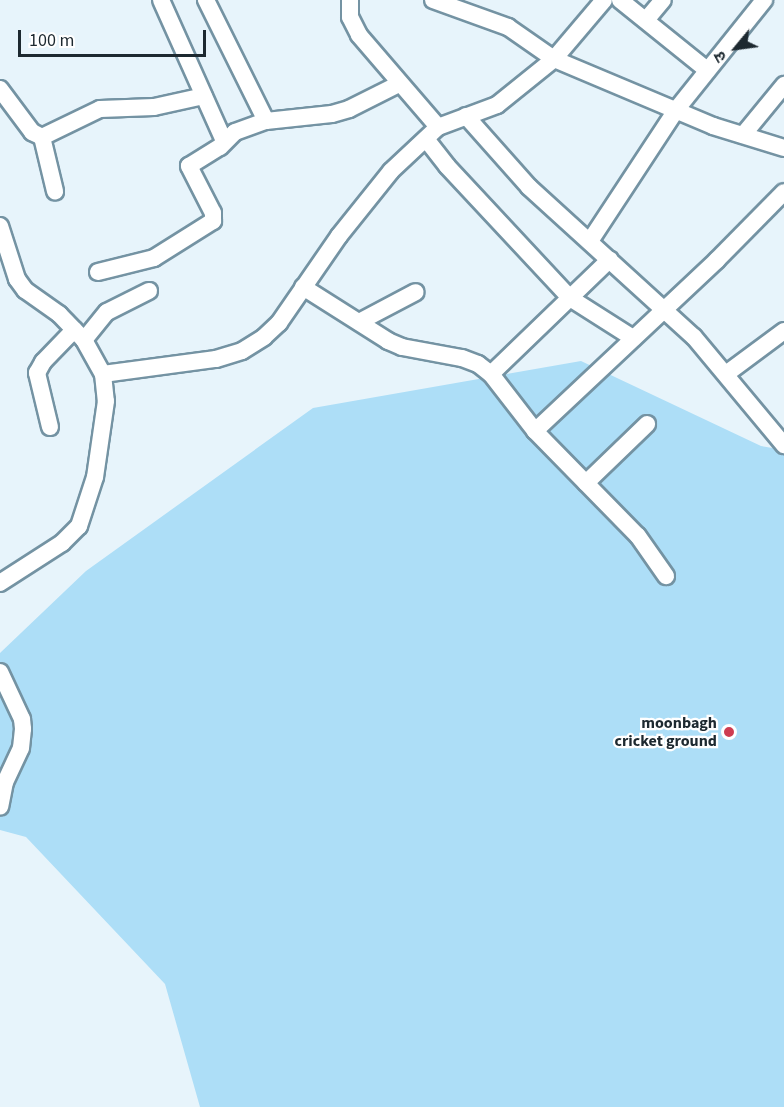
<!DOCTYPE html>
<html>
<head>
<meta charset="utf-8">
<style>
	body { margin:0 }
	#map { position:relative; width:784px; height:1107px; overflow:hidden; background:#e7f4fb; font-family:"Source Sans 3","Noto Sans Devanagari",sans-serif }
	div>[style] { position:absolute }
	.green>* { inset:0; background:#addef7 }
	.roads { filter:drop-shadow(2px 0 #7493a3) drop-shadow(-2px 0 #7493a3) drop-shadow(0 2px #7493a3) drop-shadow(0 -2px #7493a3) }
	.minor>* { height:16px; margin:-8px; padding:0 8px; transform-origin:8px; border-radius:8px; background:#fff }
	.dots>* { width:16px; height:16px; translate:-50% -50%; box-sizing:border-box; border:3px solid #fff; border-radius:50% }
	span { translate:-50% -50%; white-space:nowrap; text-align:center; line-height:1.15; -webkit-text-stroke:4.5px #fff; paint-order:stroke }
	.poi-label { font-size:16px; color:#1d2930; font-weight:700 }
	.right { translate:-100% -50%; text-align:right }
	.north { position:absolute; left:706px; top:18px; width:60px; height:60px; -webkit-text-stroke:4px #fff; paint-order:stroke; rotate:241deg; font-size:16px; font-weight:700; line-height:24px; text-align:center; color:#1d2930 }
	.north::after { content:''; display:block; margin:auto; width:21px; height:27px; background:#1d2930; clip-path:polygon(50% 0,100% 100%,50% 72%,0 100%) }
	.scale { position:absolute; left:18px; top:30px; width:188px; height:27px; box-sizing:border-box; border:3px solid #1d2930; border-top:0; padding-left:8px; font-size:18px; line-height:21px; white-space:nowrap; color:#1d2930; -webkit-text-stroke:4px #fff; paint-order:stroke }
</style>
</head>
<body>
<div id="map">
	<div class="green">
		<i style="clip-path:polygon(581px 361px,761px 446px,784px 450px,784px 1107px,200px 1107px,165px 984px,26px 837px,0 830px,0 653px,86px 571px,313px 408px)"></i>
	</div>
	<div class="roads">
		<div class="minor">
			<i style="left:161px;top:0;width:154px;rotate:65.9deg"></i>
			<i style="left:206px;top:0;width:135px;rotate:63.6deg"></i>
			<i style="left:350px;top:0;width:17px;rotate:90deg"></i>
			<i style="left:350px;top:17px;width:20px;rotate:63deg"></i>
			<i style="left:359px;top:35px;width:121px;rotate:49.3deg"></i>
			<i style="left:433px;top:0;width:80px;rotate:19.8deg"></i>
			<i style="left:508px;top:27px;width:56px;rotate:34.8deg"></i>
			<i style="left:554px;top:59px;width:173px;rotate:22.8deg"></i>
			<i style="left:713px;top:126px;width:74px;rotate:17.2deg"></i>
			<i style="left:620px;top:0;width:112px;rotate:38.8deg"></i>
			<i style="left:646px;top:20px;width:26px;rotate:-50deg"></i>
			<i style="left:0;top:89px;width:54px;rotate:53.3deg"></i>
			<i style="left:32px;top:132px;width:11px;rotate:27deg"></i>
			<i style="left:42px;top:137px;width:64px;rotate:-25.8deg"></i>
			<i style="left:100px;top:109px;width:54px;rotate:-2.1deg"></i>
			<i style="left:154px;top:107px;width:51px;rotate:-12.4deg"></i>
			<i style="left:466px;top:116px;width:95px;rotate:48.4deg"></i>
			<i style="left:529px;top:187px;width:223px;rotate:42.3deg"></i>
			<i style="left:694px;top:337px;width:141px;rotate:50.2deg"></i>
			<i style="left:743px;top:135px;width:65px;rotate:-50.6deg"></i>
			<i style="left:42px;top:137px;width:56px;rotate:76.5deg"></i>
			<i style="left:426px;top:139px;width:34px;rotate:52deg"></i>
			<i style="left:447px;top:166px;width:180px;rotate:47deg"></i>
			<i style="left:570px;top:298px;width:75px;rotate:32.4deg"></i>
			<i style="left:0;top:226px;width:56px;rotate:72.2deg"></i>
			<i style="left:17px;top:279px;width:14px;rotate:54deg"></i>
			<i style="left:25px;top:290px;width:42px;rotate:35.2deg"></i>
			<i style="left:59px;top:314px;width:36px;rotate:46deg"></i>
			<i style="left:84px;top:340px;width:39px;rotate:61deg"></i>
			<i style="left:103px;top:374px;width:27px;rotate:84deg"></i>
			<i style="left:106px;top:401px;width:77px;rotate:98.2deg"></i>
			<i style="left:95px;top:477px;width:52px;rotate:108.1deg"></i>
			<i style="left:79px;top:526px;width:24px;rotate:135deg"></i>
			<i style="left:62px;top:543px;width:74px;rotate:147.2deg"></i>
			<i style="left:590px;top:241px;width:157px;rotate:-56.7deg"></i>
			<i style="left:676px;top:110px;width:141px;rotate:-51.3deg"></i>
			<i style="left:98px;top:272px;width:58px;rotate:-14deg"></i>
			<i style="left:154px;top:258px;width:70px;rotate:-32.1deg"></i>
			<i style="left:213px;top:221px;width:8px;rotate:-90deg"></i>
			<i style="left:213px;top:213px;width:53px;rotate:-117.1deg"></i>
			<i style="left:189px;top:166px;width:36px;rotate:-32deg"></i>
			<i style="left:220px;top:147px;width:21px;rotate:-45deg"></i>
			<i style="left:235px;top:132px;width:33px;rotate:-20deg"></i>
			<i style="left:266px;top:121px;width:66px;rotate:-6.1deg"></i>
			<i style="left:332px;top:114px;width:18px;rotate:-16deg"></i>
			<i style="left:349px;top:109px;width:56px;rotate:-26.6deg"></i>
			<i style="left:303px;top:287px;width:101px;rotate:32.4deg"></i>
			<i style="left:388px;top:341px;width:15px;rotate:23deg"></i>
			<i style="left:402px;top:347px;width:61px;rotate:10.4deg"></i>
			<i style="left:462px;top:358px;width:17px;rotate:21deg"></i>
			<i style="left:478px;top:364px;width:16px;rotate:38deg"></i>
			<i style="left:491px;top:374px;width:72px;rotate:52.3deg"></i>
			<i style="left:535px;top:431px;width:147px;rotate:45.6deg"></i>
			<i style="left:638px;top:536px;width:49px;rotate:55deg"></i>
			<i style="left:359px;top:322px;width:64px;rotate:-27.8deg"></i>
			<i style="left:84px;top:340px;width:36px;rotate:-51deg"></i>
			<i style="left:107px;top:312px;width:47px;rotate:-26.6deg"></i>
			<i style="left:103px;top:374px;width:114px;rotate:-7.6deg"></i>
			<i style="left:216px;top:359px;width:27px;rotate:-17deg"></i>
			<i style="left:242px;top:351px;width:26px;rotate:-32deg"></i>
			<i style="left:264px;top:337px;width:21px;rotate:-43deg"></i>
			<i style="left:279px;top:323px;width:106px;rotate:-55.4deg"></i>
			<i style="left:339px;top:236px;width:83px;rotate:-51.3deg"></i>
			<i style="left:391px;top:171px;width:64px;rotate:-43.1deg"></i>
			<i style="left:438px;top:127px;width:63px;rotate:-20.4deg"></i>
			<i style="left:497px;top:105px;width:73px;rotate:-38.9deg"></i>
			<i style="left:554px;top:59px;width:77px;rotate:-49.7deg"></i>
			<i style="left:491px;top:374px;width:165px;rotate:-44deg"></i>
			<i style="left:726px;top:374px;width:72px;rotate:-36.6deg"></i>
			<i style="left:50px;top:427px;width:56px;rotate:-103.5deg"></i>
			<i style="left:37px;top:373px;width:13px;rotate:-61deg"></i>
			<i style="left:43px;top:362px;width:45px;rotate:-45.9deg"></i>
			<i style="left:535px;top:431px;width:250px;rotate:-43.2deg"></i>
			<i style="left:717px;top:260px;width:95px;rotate:-45.4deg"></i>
			<i style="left:586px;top:483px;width:85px;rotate:-44deg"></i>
			<i style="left:0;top:672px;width:52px;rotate:64.9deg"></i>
			<i style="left:22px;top:719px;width:10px;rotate:84deg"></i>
			<i style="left:23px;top:729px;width:19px;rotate:96deg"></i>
			<i style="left:21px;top:748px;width:38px;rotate:115deg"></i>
			<i style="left:5px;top:782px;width:25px;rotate:101deg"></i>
		</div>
	</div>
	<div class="dots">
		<i style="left:729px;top:732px;background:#ce3d51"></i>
	</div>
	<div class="poi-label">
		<span class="right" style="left:717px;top:732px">moonbagh<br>cricket ground</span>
	</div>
	<div class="north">उ</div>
	<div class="scale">100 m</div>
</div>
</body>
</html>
